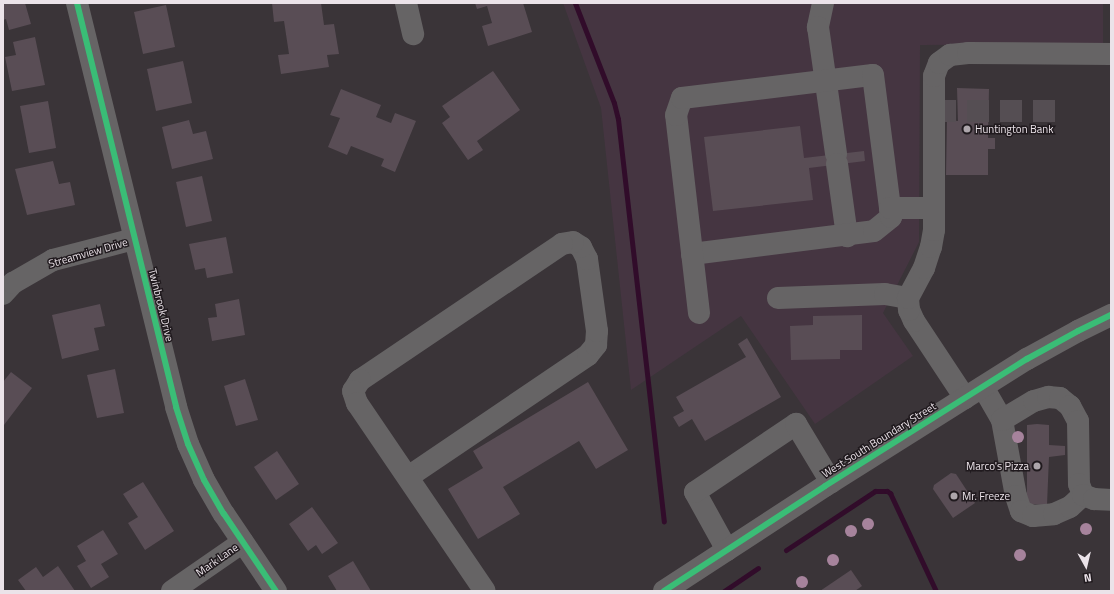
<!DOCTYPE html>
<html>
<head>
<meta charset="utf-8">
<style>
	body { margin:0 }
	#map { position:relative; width:1114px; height:594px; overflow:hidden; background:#3a3438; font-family:"Titillium Web",sans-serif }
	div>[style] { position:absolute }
	.built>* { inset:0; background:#453541 }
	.stream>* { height:5px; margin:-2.5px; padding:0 2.5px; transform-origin:2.5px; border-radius:2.5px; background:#310c2a }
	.building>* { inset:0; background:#594d55 }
	.minor-tunnel>* { height:22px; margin-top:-11px; transform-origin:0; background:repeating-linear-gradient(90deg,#554e53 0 22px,transparent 0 33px) }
	.minor>* { height:22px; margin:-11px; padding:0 11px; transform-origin:11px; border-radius:11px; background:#666465 }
	.cycleway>* { height:6px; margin:-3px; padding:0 3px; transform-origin:3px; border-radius:3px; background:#3abd76 }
	.trees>* { width:12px; height:12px; margin:-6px; border-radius:50%; background:#a6839c }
	.dots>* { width:11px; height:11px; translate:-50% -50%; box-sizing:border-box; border:2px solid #201a1e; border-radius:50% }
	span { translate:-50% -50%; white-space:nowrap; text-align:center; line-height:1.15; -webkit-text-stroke:3px #201a1e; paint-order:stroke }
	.poi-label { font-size:11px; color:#ebe3e9 }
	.left { translate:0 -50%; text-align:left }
	.right { translate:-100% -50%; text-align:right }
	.street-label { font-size:11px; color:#ebe3e9 }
	.frame { position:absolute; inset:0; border:4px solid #ebe3e9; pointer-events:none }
	.north { position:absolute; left:1066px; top:546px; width:40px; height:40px; -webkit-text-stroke:3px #201a1e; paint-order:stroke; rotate:172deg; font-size:11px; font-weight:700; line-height:16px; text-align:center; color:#ebe3e9 }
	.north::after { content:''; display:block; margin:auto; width:14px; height:18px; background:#ebe3e9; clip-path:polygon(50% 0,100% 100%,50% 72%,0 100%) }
</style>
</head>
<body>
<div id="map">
	<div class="built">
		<i style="clip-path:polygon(563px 3px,1103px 3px,1103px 44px,920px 45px,919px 242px,883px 313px,913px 356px,815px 424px,741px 316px,631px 390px,601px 108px)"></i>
	</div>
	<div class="stream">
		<i style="left:575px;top:3px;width:107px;rotate:68.7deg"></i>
		<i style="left:614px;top:103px;width:16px;rotate:76deg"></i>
		<i style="left:618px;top:119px;width:405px;rotate:83.5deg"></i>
		<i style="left:786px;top:550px;width:107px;rotate:-33.5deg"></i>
		<i style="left:875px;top:491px;width:12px"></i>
		<i style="left:887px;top:491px;width:4px;rotate:34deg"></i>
		<i style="left:890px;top:493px;width:108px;rotate:64.9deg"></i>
		<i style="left:724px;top:591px;width:41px;rotate:-34.1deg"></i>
	</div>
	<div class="building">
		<i style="clip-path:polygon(3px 3px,25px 3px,31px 24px,9px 30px,6px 19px,3px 20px)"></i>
		<i style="clip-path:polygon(272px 3px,321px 3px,324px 25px,334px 24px,339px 54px,327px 55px,329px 67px,281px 74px,278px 55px,289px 54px,284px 21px,274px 22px)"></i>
		<i style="clip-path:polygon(475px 3px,523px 3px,532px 32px,488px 46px,482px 26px,492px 23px,487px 6px,477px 9px)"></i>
		<i style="clip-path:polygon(166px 5px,175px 47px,143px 54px,134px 12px)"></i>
		<i style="clip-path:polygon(35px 37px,45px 85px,12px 91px,5px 57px,16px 55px,13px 42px)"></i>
		<i style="clip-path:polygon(183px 61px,192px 103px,156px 111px,147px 69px)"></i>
		<i style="clip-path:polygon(493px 71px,520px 110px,477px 141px,483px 150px,468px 160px,442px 123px,450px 117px,442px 106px)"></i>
		<i style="clip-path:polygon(957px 88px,989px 89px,988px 138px,995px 138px,995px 149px,988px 149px,988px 175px,946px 175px,947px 120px,958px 121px)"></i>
		<i style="clip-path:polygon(341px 89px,381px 105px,376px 117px,391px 123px,395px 113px,416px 121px,395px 172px,381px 166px,384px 159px,351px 146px,347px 155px,328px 147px,340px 118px,330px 115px)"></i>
		<i style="clip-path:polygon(48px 101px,56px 148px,29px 153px,20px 106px)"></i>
		<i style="clip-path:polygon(189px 120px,193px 134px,206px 131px,213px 159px,172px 169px,162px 127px)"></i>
		<i style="clip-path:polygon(800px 126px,804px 158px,864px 151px,865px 161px,809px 168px,813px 200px,713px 211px,704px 137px)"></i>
		<i style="clip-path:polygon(53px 161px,59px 184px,70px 182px,75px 205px,27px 215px,15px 169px)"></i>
		<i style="clip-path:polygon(202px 176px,212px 221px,186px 227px,176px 182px)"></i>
		<i style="clip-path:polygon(226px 237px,233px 273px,207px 278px,205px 268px,195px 270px,189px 244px)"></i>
		<i style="clip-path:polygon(239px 299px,245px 335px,212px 341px,208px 318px,217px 317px,215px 304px)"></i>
		<i style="clip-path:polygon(100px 304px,105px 326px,94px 328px,99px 350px,62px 359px,52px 315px)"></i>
		<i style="clip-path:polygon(862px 315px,862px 350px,840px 350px,840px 359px,791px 360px,790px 326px,813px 325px,813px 316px)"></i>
		<i style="clip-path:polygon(747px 338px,781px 397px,705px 441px,692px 419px,679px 427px,673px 417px,684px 411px,676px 397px,746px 357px,738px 344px)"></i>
		<i style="clip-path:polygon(115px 369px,124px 413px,97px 418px,87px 375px)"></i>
		<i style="clip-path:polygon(11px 372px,32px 388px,4px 425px,3px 382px)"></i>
		<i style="clip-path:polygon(245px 379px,258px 420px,236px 426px,224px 386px)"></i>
		<i style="clip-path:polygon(588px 382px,628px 450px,596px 469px,579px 441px,503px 487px,520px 514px,478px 539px,448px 489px,483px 468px,473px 451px)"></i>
		<i style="clip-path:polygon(1037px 424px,1049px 425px,1049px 445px,1065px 446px,1065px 455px,1049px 457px,1047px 505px,1027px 504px,1027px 425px)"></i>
		<i style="clip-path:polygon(277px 451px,299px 484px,276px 500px,254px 467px)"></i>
		<i style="clip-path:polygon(951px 473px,956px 474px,975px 503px,953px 518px,933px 489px,934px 485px)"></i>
		<i style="clip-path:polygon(143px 482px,174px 531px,145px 550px,128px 523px,138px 517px,123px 494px)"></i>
		<i style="clip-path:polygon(312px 507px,338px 543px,322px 554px,316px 545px,308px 551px,289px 524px)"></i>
		<i style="clip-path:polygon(103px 530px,118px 554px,101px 564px,109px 577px,91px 588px,77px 566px,86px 561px,77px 546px)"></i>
		<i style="clip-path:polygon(353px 561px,371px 591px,337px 591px,328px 576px)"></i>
		<i style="clip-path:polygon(58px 566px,75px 591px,26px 591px,18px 580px,36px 567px,43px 577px)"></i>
		<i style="clip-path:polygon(851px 570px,862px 586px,855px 591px,820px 591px)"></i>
	</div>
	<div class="minor-tunnel">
		<i style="left:934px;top:111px;width:124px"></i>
	</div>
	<div class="minor">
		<i style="left:77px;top:3px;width:416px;rotate:76.2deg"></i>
		<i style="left:176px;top:407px;width:39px;rotate:72deg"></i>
		<i style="left:188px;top:444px;width:39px;rotate:66deg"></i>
		<i style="left:204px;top:480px;width:39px;rotate:60deg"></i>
		<i style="left:224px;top:514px;width:93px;rotate:56deg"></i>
		<i style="left:406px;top:3px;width:32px;rotate:77deg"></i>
		<i style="left:823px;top:3px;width:25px;rotate:102deg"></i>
		<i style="left:818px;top:27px;width:128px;rotate:81.9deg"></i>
		<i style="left:837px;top:164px;width:73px;rotate:82.1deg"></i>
		<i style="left:692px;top:254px;width:183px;rotate:-7.2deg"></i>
		<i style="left:874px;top:231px;width:22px;rotate:-39deg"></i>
		<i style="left:891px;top:217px;width:9px;rotate:-96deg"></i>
		<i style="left:3px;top:294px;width:15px;rotate:-48deg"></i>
		<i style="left:13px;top:283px;width:46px;rotate:-29.9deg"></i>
		<i style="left:53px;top:260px;width:84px;rotate:-14.5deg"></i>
		<i style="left:778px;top:298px;width:107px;rotate:-2.1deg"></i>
		<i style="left:885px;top:294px;width:23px;rotate:10deg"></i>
		<i style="left:699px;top:313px;width:199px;rotate:-96.6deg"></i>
		<i style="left:676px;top:115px;width:18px;rotate:-71deg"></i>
		<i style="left:682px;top:98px;width:192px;rotate:-6.9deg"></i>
		<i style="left:873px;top:75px;width:134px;rotate:82.7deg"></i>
		<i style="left:890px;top:208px;width:44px"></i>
		<i style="left:983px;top:387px;width:38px;rotate:60deg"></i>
		<i style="left:1002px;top:420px;width:77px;rotate:79.6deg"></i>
		<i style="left:1016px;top:496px;width:16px;rotate:72deg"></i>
		<i style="left:1021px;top:511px;width:13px;rotate:23deg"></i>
		<i style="left:1033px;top:516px;width:21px;rotate:-5deg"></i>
		<i style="left:1054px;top:514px;width:17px;rotate:-24deg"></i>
		<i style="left:1070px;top:507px;width:18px;rotate:-43deg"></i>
		<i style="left:965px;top:398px;width:92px;rotate:-123.5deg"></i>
		<i style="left:914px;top:321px;width:12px;rotate:-114deg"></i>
		<i style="left:909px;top:310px;width:12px;rotate:-95deg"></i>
		<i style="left:908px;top:298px;width:34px;rotate:-62deg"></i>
		<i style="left:924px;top:268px;width:22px;rotate:-72deg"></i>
		<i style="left:931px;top:247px;width:17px;rotate:-80deg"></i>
		<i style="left:934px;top:230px;width:154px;rotate:-90deg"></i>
		<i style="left:934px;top:76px;width:14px;rotate:-69deg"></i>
		<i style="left:939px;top:63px;width:14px;rotate:-36deg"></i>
		<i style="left:950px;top:55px;width:18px;rotate:-6deg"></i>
		<i style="left:968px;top:53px;width:143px;rotate:0.4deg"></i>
		<i style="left:1002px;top:420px;width:37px;rotate:-31deg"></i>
		<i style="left:1034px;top:401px;width:15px;rotate:-16deg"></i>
		<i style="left:1048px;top:397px;width:12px;rotate:5deg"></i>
		<i style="left:1060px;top:398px;width:13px;rotate:39deg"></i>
		<i style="left:1070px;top:406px;width:17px;rotate:62deg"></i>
		<i style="left:1078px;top:421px;width:63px;rotate:89.1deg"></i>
		<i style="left:1079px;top:484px;width:12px;rotate:70deg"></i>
		<i style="left:1083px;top:495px;width:12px;rotate:20deg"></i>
		<i style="left:1094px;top:499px;width:17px;rotate:3deg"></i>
		<i style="left:408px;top:477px;width:217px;rotate:-34.1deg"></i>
		<i style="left:588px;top:355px;width:13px;rotate:-51deg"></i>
		<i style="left:596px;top:345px;width:14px;rotate:-86deg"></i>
		<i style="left:597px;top:331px;width:73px;rotate:-97.9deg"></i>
		<i style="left:587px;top:259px;width:13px;rotate:-117deg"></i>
		<i style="left:581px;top:247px;width:9px;rotate:-148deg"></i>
		<i style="left:573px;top:242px;width:11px;rotate:170deg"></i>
		<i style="left:562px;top:244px;width:244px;rotate:146deg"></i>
		<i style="left:360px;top:380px;width:13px;rotate:122deg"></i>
		<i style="left:353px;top:391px;width:13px;rotate:72deg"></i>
		<i style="left:357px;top:403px;width:227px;rotate:55.8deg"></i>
		<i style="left:727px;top:550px;width:66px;rotate:-118.9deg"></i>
		<i style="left:695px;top:492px;width:122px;rotate:-34deg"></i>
		<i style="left:796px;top:424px;width:68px;rotate:58.9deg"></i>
		<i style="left:172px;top:591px;width:86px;rotate:-34.6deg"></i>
		<i style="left:664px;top:591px;width:192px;rotate:-33.1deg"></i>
		<i style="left:825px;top:486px;width:239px;rotate:-32.2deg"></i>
		<i style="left:1027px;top:359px;width:58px;rotate:-28.8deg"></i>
		<i style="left:1078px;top:331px;width:37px;rotate:-26deg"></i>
	</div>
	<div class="cycleway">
		<i style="left:77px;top:3px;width:416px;rotate:76.2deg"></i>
		<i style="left:176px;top:407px;width:39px;rotate:72deg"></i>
		<i style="left:188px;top:444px;width:39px;rotate:66deg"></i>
		<i style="left:204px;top:480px;width:39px;rotate:60deg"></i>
		<i style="left:224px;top:514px;width:93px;rotate:56deg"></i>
		<i style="left:664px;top:591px;width:192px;rotate:-33.1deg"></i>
		<i style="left:825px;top:486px;width:239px;rotate:-32.2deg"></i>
		<i style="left:1027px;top:359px;width:58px;rotate:-28.8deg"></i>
		<i style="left:1078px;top:331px;width:37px;rotate:-26deg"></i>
	</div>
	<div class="trees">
		<i style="left:1018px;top:437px"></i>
		<i style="left:868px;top:524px"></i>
		<i style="left:1086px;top:529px"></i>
		<i style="left:851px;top:531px"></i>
		<i style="left:1020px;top:555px"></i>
		<i style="left:833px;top:560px"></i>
		<i style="left:802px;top:582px"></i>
	</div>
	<div class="dots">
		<i style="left:967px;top:129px;background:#ada6ab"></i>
		<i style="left:1037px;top:466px;background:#ada6ab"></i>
		<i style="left:954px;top:496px;background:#ada6ab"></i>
	</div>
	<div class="poi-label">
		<span class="left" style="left:975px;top:129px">Huntington Bank</span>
		<span class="right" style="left:1029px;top:466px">Marco's Pizza</span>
		<span class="left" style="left:962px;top:496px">Mr. Freeze</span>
	</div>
	<div class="street-label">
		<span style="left:88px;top:253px;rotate:-16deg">Streamview Drive</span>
		<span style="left:161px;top:305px;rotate:76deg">Twinbrook Drive</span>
		<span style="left:879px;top:440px;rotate:-32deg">West South Boundary Street</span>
		<span style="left:217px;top:560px;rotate:-35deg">Mark Lane</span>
	</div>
	<div class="frame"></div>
	<div class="north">N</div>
</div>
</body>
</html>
